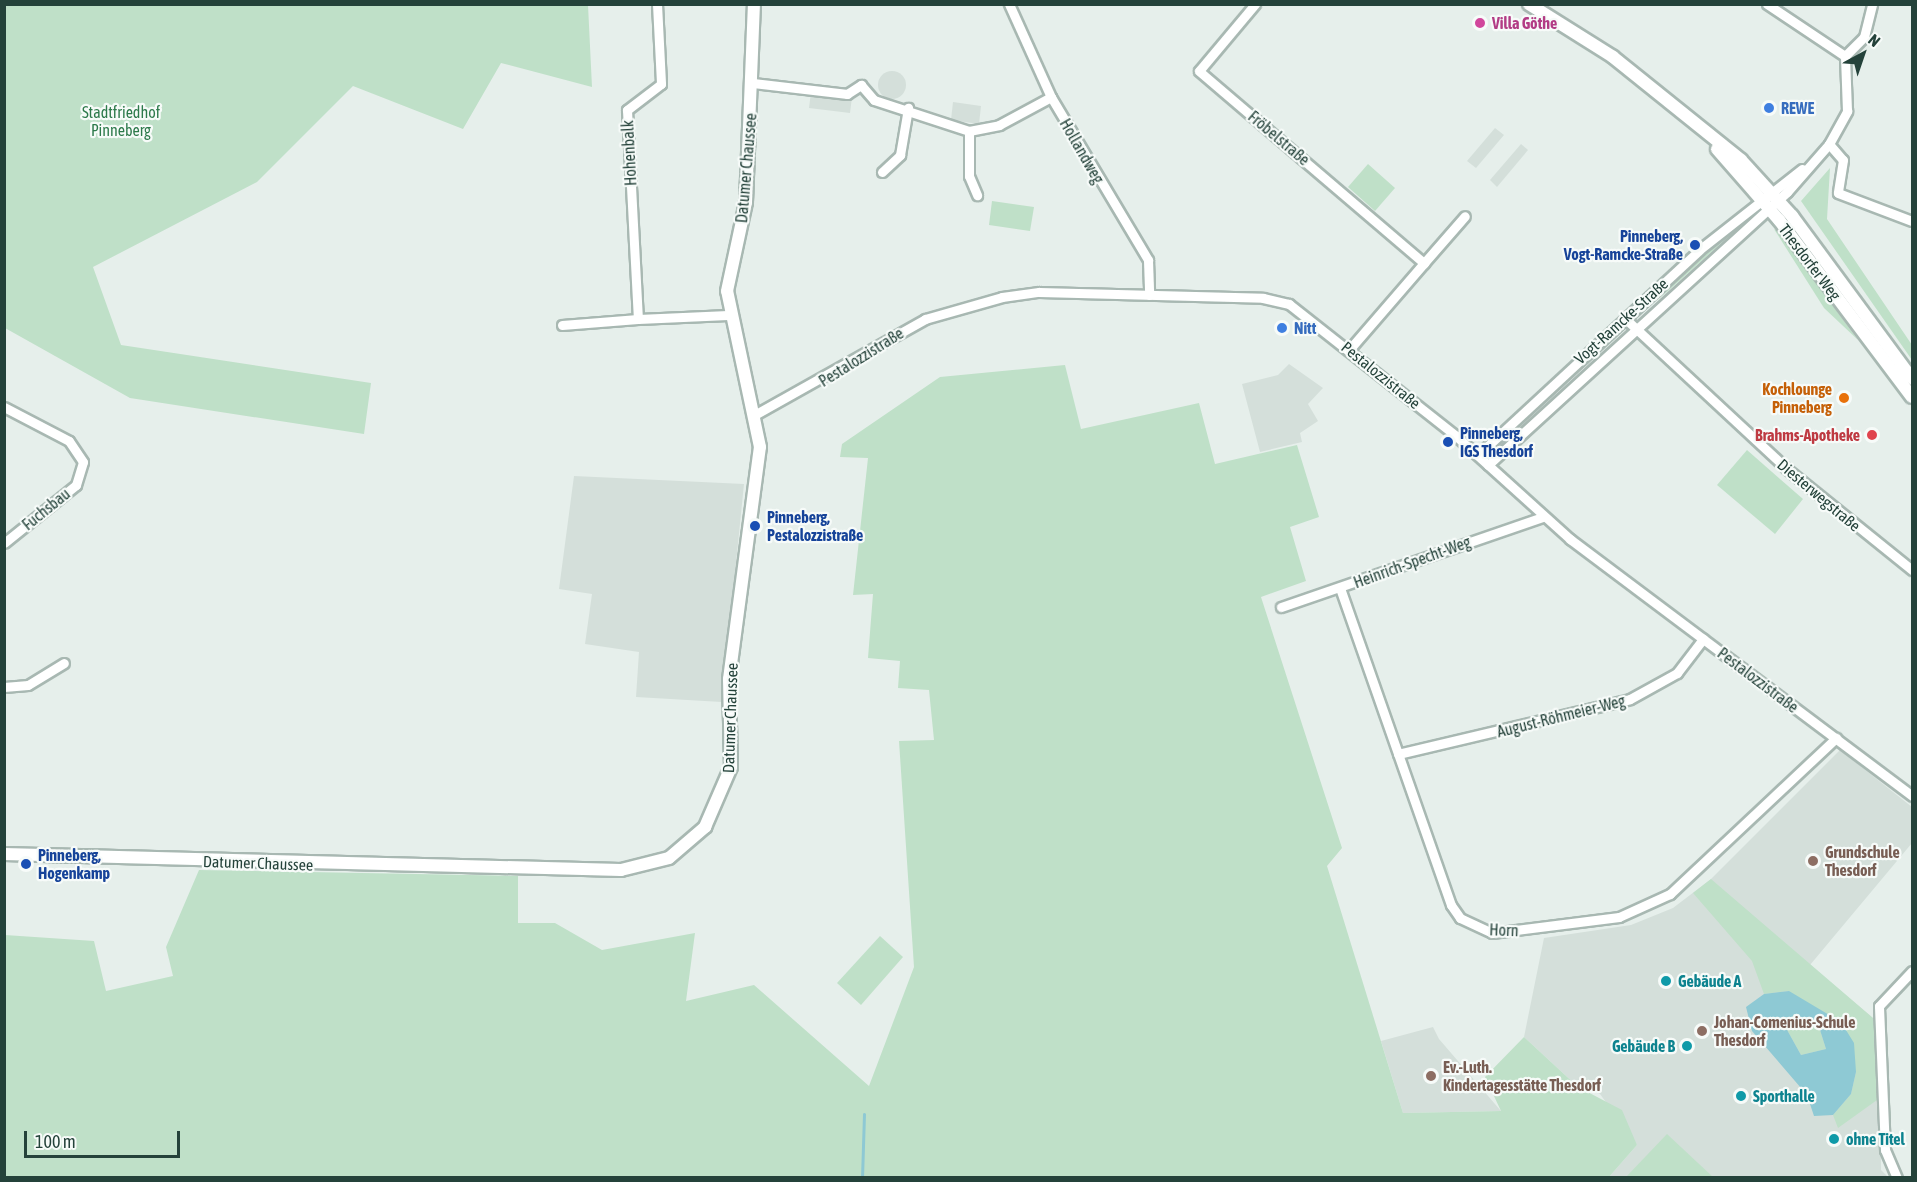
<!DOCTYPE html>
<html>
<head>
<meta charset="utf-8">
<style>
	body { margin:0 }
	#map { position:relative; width:1917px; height:1182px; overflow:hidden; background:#e6efeb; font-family:"Asap Condensed",sans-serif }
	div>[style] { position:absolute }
	.built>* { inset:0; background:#d4dfda }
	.round { border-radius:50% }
	.green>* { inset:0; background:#bfe0c8 }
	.water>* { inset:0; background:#8ec9d4 }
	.stream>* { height:3px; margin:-1.5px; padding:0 1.5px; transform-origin:1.5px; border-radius:1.5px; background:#8ec9d4 }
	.roads { filter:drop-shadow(2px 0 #a8b8b2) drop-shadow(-2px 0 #a8b8b2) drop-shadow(0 2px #a8b8b2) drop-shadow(0 -2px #a8b8b2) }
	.street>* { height:9px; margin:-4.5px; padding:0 4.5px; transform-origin:4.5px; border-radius:4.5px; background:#fff }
	.secondary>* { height:12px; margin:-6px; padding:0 6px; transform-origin:6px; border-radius:6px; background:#fff }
	.dots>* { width:16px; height:16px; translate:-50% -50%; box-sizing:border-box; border:3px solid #f7fbf9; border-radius:50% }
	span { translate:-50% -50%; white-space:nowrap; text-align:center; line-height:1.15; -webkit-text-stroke:4.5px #f7fbf9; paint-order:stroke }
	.hotel-label { font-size:16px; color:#b23c85; font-weight:700 }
	.left { translate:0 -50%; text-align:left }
	.shop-label { font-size:16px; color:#366cbe; font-weight:700 }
	.park-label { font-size:16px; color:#2d7a4b }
	.street-label { font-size:16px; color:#24423a }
	.transit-label { font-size:16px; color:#164399; font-weight:700 }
	.right { translate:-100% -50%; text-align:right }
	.food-label { font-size:16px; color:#c56008; font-weight:700 }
	.health-label { font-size:16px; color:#be3a42; font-weight:700 }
	.education-label { font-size:16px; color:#785e54; font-weight:700 }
	.culture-label { font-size:16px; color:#0d838f; font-weight:700 }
	.frame { position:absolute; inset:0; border:6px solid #24423a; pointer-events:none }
	.north { position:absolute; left:1833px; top:24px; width:60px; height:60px; -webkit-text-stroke:4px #f7fbf9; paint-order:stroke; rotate:40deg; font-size:16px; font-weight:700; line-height:24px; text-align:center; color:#24423a }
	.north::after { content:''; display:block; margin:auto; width:21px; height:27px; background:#24423a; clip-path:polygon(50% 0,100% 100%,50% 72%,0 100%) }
	.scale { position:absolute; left:24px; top:1131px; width:156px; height:27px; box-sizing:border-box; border:3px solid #24423a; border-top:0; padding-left:8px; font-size:18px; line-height:21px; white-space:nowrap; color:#24423a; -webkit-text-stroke:4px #f7fbf9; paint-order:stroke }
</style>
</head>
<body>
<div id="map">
	<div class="built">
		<i class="round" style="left:878px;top:71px;width:28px;height:28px"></i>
		<i style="clip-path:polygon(811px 92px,852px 97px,850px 113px,809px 108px)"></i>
		<i style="clip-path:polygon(953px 102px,981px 106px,979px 124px,951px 120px)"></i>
		<i style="clip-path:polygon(1495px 128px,1504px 135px,1476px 168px,1467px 161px)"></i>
		<i style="clip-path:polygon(1521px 144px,1528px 150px,1497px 187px,1490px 180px)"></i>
		<i style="clip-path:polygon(1289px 364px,1323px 388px,1308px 404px,1318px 421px,1300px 433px,1302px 442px,1260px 452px,1242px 384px,1278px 375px)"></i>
		<i style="clip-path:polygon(574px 476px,744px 484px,722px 702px,636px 697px,639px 652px,585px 644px,592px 594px,559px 589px)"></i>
		<i style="clip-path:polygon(1840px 750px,1912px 807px,1912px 843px,1810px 965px,1880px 1024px,1881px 1170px,1888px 1177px,1609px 1177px,1637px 1145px,1600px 1094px,1578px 1087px,1524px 1037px,1544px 938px,1631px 925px,1673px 908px,1711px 879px)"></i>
		<i style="clip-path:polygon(1433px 1027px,1439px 1039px,1501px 1111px,1403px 1113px,1381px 1041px)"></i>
	</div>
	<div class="green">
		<i style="clip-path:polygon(4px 5px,588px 5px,592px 87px,501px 63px,463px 129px,353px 86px,257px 182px,93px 267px,121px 345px,371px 383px,364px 434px,130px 398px,5px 328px)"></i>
		<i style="clip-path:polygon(1368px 164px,1395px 188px,1375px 211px,1348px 187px)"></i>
		<i style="clip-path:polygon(1830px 168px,1827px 219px,1912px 345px,1912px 360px,1801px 201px)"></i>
		<i style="clip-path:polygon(992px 201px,1034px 207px,1030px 231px,989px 225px)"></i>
		<i style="clip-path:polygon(1747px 215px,1749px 218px,1657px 301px,1705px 252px)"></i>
		<i style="clip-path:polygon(1774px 229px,1779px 232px,1858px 340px,1824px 308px)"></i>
		<i style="clip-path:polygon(1065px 365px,1081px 429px,1199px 403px,1215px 464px,1297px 445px,1319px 517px,1290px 527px,1306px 581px,1261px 597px,1342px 848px,1327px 866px,1403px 1113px,1501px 1111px,1485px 1077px,1524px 1037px,1578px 1087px,1622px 1110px,1637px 1145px,1609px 1177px,5px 1177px,5px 935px,94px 941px,106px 991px,173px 976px,166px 947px,199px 870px,518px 876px,518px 923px,555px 923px,602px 950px,695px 933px,686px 1001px,754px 985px,869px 1086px,914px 967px,899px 741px,934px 740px,929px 690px,898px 688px,900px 661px,868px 658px,873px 594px,853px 595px,868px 458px,840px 457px,842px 444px,940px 377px)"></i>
		<i style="clip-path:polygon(1747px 450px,1803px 499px,1775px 534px,1717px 485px)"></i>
		<i style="clip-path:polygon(1711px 879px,1880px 1024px,1884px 1095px,1838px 1128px,1833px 1115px,1851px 1094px,1856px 1072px,1789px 991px,1764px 994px,1752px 961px,1693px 893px)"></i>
		<i style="clip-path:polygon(880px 936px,903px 957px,861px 1005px,837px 983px)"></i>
		<i style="clip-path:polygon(1794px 1014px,1820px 1030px,1826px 1049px,1801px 1055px,1786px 1028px)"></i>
		<i style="clip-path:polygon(1667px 1134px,1713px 1177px,1626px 1177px)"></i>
	</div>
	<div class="water">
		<i style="clip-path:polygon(evenodd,1789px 991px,1841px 1022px,1854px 1043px,1856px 1072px,1851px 1094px,1833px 1115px,1814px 1116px,1807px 1095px,1752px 1031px,1746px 1007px,1764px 994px,1789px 991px,1794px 1014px,1820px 1030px,1826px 1049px,1801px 1055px,1786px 1028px,1794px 1014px)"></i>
	</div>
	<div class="stream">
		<i style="left:862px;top:1178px;width:64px;rotate:-88.2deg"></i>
	</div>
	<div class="roads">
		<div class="street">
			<i style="left:657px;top:4px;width:80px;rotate:87.1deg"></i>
			<i style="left:661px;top:84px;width:43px;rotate:142.6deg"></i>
			<i style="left:627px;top:110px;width:209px;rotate:87deg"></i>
			<i style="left:638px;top:319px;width:90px;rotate:-2.5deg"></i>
			<i style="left:1009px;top:4px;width:102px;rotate:65.7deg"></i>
			<i style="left:1051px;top:97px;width:190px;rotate:59.2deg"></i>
			<i style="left:1148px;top:260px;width:35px;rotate:88deg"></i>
			<i style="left:1255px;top:4px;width:87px;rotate:129.9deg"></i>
			<i style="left:1199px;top:71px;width:296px;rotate:40.5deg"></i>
			<i style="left:1424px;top:263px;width:115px;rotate:130.8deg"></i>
			<i style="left:1767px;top:4px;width:94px;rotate:33.7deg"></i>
			<i style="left:1845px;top:56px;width:27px;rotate:-45deg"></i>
			<i style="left:1864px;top:37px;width:34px;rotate:-76deg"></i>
			<i style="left:753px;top:83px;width:95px;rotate:6.7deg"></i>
			<i style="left:847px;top:94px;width:17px;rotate:-33deg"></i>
			<i style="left:861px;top:85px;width:20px;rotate:49deg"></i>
			<i style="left:874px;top:100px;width:100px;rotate:18.1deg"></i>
			<i style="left:969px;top:131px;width:31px;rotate:-11deg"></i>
			<i style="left:999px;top:125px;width:59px;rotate:-28.3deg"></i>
			<i style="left:969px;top:131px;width:45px;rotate:90deg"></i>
			<i style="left:969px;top:176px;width:21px;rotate:67deg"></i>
			<i style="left:1829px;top:144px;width:21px;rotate:49deg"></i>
			<i style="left:1843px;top:160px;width:33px;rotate:99deg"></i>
			<i style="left:1838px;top:193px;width:79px;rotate:20.7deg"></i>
			<i style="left:882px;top:172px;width:25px;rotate:-43deg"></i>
			<i style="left:900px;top:155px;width:48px;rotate:-80.3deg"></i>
			<i style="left:1424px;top:263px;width:62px;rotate:-48.9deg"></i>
			<i style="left:1630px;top:323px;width:214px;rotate:42.9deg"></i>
			<i style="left:1787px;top:469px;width:161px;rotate:38.9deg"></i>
			<i style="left:562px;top:325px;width:76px;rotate:-4.5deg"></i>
			<i style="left:4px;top:407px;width:73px;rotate:27.6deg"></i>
			<i style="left:69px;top:441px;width:25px;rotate:56deg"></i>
			<i style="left:83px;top:462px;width:24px;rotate:107deg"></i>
			<i style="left:76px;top:485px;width:92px;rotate:141.1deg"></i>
			<i style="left:756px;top:414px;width:194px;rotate:-29.3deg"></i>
			<i style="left:925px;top:319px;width:80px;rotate:-15.9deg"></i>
			<i style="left:1002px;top:297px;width:37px;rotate:-8deg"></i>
			<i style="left:1039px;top:292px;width:224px;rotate:1.5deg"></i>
			<i style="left:1263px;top:298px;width:27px;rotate:13deg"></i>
			<i style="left:1289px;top:304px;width:213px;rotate:38.3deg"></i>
			<i style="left:1456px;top:436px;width:154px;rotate:42.1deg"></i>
			<i style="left:1570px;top:539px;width:428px;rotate:36.9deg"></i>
			<i style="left:1478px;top:455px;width:301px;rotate:-42.8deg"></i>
			<i style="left:1699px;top:250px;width:131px;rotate:-38.2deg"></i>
			<i style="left:1488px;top:465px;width:405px;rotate:-42.4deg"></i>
			<i style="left:1787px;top:192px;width:64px;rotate:-48.8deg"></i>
			<i style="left:1829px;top:144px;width:38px;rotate:-61deg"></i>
			<i style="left:1847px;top:111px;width:55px;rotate:-92.1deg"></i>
			<i style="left:1340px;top:588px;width:336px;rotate:70.7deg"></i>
			<i style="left:1451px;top:905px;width:16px;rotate:55deg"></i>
			<i style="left:1460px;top:918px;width:35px;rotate:25deg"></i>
			<i style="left:1492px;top:933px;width:128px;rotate:-7.2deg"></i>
			<i style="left:1619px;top:917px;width:56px;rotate:-24.3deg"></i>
			<i style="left:1670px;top:894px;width:228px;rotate:-43.2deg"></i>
			<i style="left:1281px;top:607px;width:276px;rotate:-19deg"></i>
			<i style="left:4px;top:687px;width:24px;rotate:-5deg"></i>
			<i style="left:28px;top:685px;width:42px;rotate:-31.4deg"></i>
			<i style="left:1398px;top:754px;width:238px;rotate:-13.3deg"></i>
			<i style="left:1630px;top:699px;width:54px;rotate:-29deg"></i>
			<i style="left:1677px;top:673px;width:43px;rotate:-52.6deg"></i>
			<i style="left:1897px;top:1178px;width:30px;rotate:-113deg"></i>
			<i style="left:1885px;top:1150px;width:144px;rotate:-92.4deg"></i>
			<i style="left:1879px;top:1006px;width:48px;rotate:-46.7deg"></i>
		</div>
		<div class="secondary">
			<i style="left:1529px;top:4px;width:99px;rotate:32.2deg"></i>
			<i style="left:1613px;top:57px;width:164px;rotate:38.8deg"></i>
			<i style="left:1741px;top:160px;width:76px;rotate:47.7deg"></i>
			<i style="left:1792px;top:216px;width:202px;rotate:53.6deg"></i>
			<i style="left:1717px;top:149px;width:94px;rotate:48.9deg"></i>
			<i style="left:1779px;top:220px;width:221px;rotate:53.1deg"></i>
			<i style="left:4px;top:854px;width:617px;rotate:1.49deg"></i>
			<i style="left:621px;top:870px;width:49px;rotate:-14deg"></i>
			<i style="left:669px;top:858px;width:48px;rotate:-40.7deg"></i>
			<i style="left:705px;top:827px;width:65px;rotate:-66.6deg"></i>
			<i style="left:731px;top:767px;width:88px;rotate:-91.3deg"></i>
			<i style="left:729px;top:679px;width:234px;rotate:-82.4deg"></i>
			<i style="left:760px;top:447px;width:159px;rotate:-101.9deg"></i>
			<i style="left:727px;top:291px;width:91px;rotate:-77.9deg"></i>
			<i style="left:746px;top:202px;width:198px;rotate:-87.7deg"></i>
		</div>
	</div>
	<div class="dots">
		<i style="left:1480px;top:23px;background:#d1479c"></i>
		<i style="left:1769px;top:108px;background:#3f7fe0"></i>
		<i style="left:1695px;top:245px;background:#1a4fb4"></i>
		<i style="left:1282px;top:328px;background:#3f7fe0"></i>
		<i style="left:1844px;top:398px;background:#e8710a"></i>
		<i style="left:1872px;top:435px;background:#e0444e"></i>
		<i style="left:1448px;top:442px;background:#1a4fb4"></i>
		<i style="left:755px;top:526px;background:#1a4fb4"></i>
		<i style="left:1813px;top:861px;background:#8d6e63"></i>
		<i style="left:26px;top:864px;background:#1a4fb4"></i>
		<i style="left:1666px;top:981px;background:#0f9aa8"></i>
		<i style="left:1702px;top:1031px;background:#8d6e63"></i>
		<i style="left:1687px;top:1046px;background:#0f9aa8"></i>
		<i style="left:1431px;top:1076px;background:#8d6e63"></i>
		<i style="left:1741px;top:1096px;background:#0f9aa8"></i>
		<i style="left:1834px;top:1139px;background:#0f9aa8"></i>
	</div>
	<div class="hotel-label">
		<span class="left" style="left:1492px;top:23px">Villa Göthe</span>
	</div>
	<div class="shop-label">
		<span class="left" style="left:1781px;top:108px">REWE</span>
		<span class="left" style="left:1294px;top:328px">Nitt</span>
	</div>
	<div class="park-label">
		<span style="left:121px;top:121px">Stadtfriedhof<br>Pinneberg</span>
	</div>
	<div class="street-label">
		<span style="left:1279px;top:138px;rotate:40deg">Fröbelstraße</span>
		<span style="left:1082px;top:151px;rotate:60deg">Hollandweg</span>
		<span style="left:629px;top:153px;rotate:-93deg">Hohenbalk</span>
		<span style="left:746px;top:168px;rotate:-85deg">Datumer Chaussee</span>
		<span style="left:1810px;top:262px;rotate:53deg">Thesdorfer Weg</span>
		<span style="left:1621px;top:321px;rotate:-42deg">Vogt-Ramcke-Straße</span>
		<span style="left:861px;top:357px;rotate:-32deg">Pestalozzistraße</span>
		<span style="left:1381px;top:375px;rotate:39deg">Pestalozzistraße</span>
		<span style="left:1819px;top:495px;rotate:40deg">Diesterwegstraße</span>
		<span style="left:46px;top:509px;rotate:-39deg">Fuchsbau</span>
		<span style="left:1412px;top:562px;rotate:-20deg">Heinrich-Specht-Weg</span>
		<span style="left:1758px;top:680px;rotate:37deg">Pestalozzistraße</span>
		<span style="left:1561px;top:716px;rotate:-14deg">August-Röhmeier-Weg</span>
		<span style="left:730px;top:718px;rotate:-88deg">Datumer Chaussee</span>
		<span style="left:258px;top:863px;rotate:2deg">Datumer Chaussee</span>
		<span style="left:1504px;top:930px;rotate:2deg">Horn</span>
	</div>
	<div class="transit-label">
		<span class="right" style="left:1683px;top:245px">Pinneberg,<br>Vogt-Ramcke-Straße</span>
		<span class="left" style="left:1460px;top:442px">Pinneberg,<br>IGS Thesdorf</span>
		<span class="left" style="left:767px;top:526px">Pinneberg,<br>Pestalozzistraße</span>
		<span class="left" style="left:38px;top:864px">Pinneberg,<br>Hogenkamp</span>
	</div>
	<div class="food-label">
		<span class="right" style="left:1832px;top:398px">Kochlounge<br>Pinneberg</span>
	</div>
	<div class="health-label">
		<span class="right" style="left:1860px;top:435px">Brahms-Apotheke</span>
	</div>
	<div class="education-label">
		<span class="left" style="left:1825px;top:861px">Grundschule<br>Thesdorf</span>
		<span class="left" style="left:1714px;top:1031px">Johan-Comenius-Schule<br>Thesdorf</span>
		<span class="left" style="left:1443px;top:1076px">Ev.-Luth.<br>Kindertagesstätte Thesdorf</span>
	</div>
	<div class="culture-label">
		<span class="left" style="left:1678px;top:981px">Gebäude A</span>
		<span class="right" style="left:1675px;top:1046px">Gebäude B</span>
		<span class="left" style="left:1753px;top:1096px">Sporthalle</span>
		<span class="left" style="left:1846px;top:1139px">ohne Titel</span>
	</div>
	<div class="frame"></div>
	<div class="north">N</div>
	<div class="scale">100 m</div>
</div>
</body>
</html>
